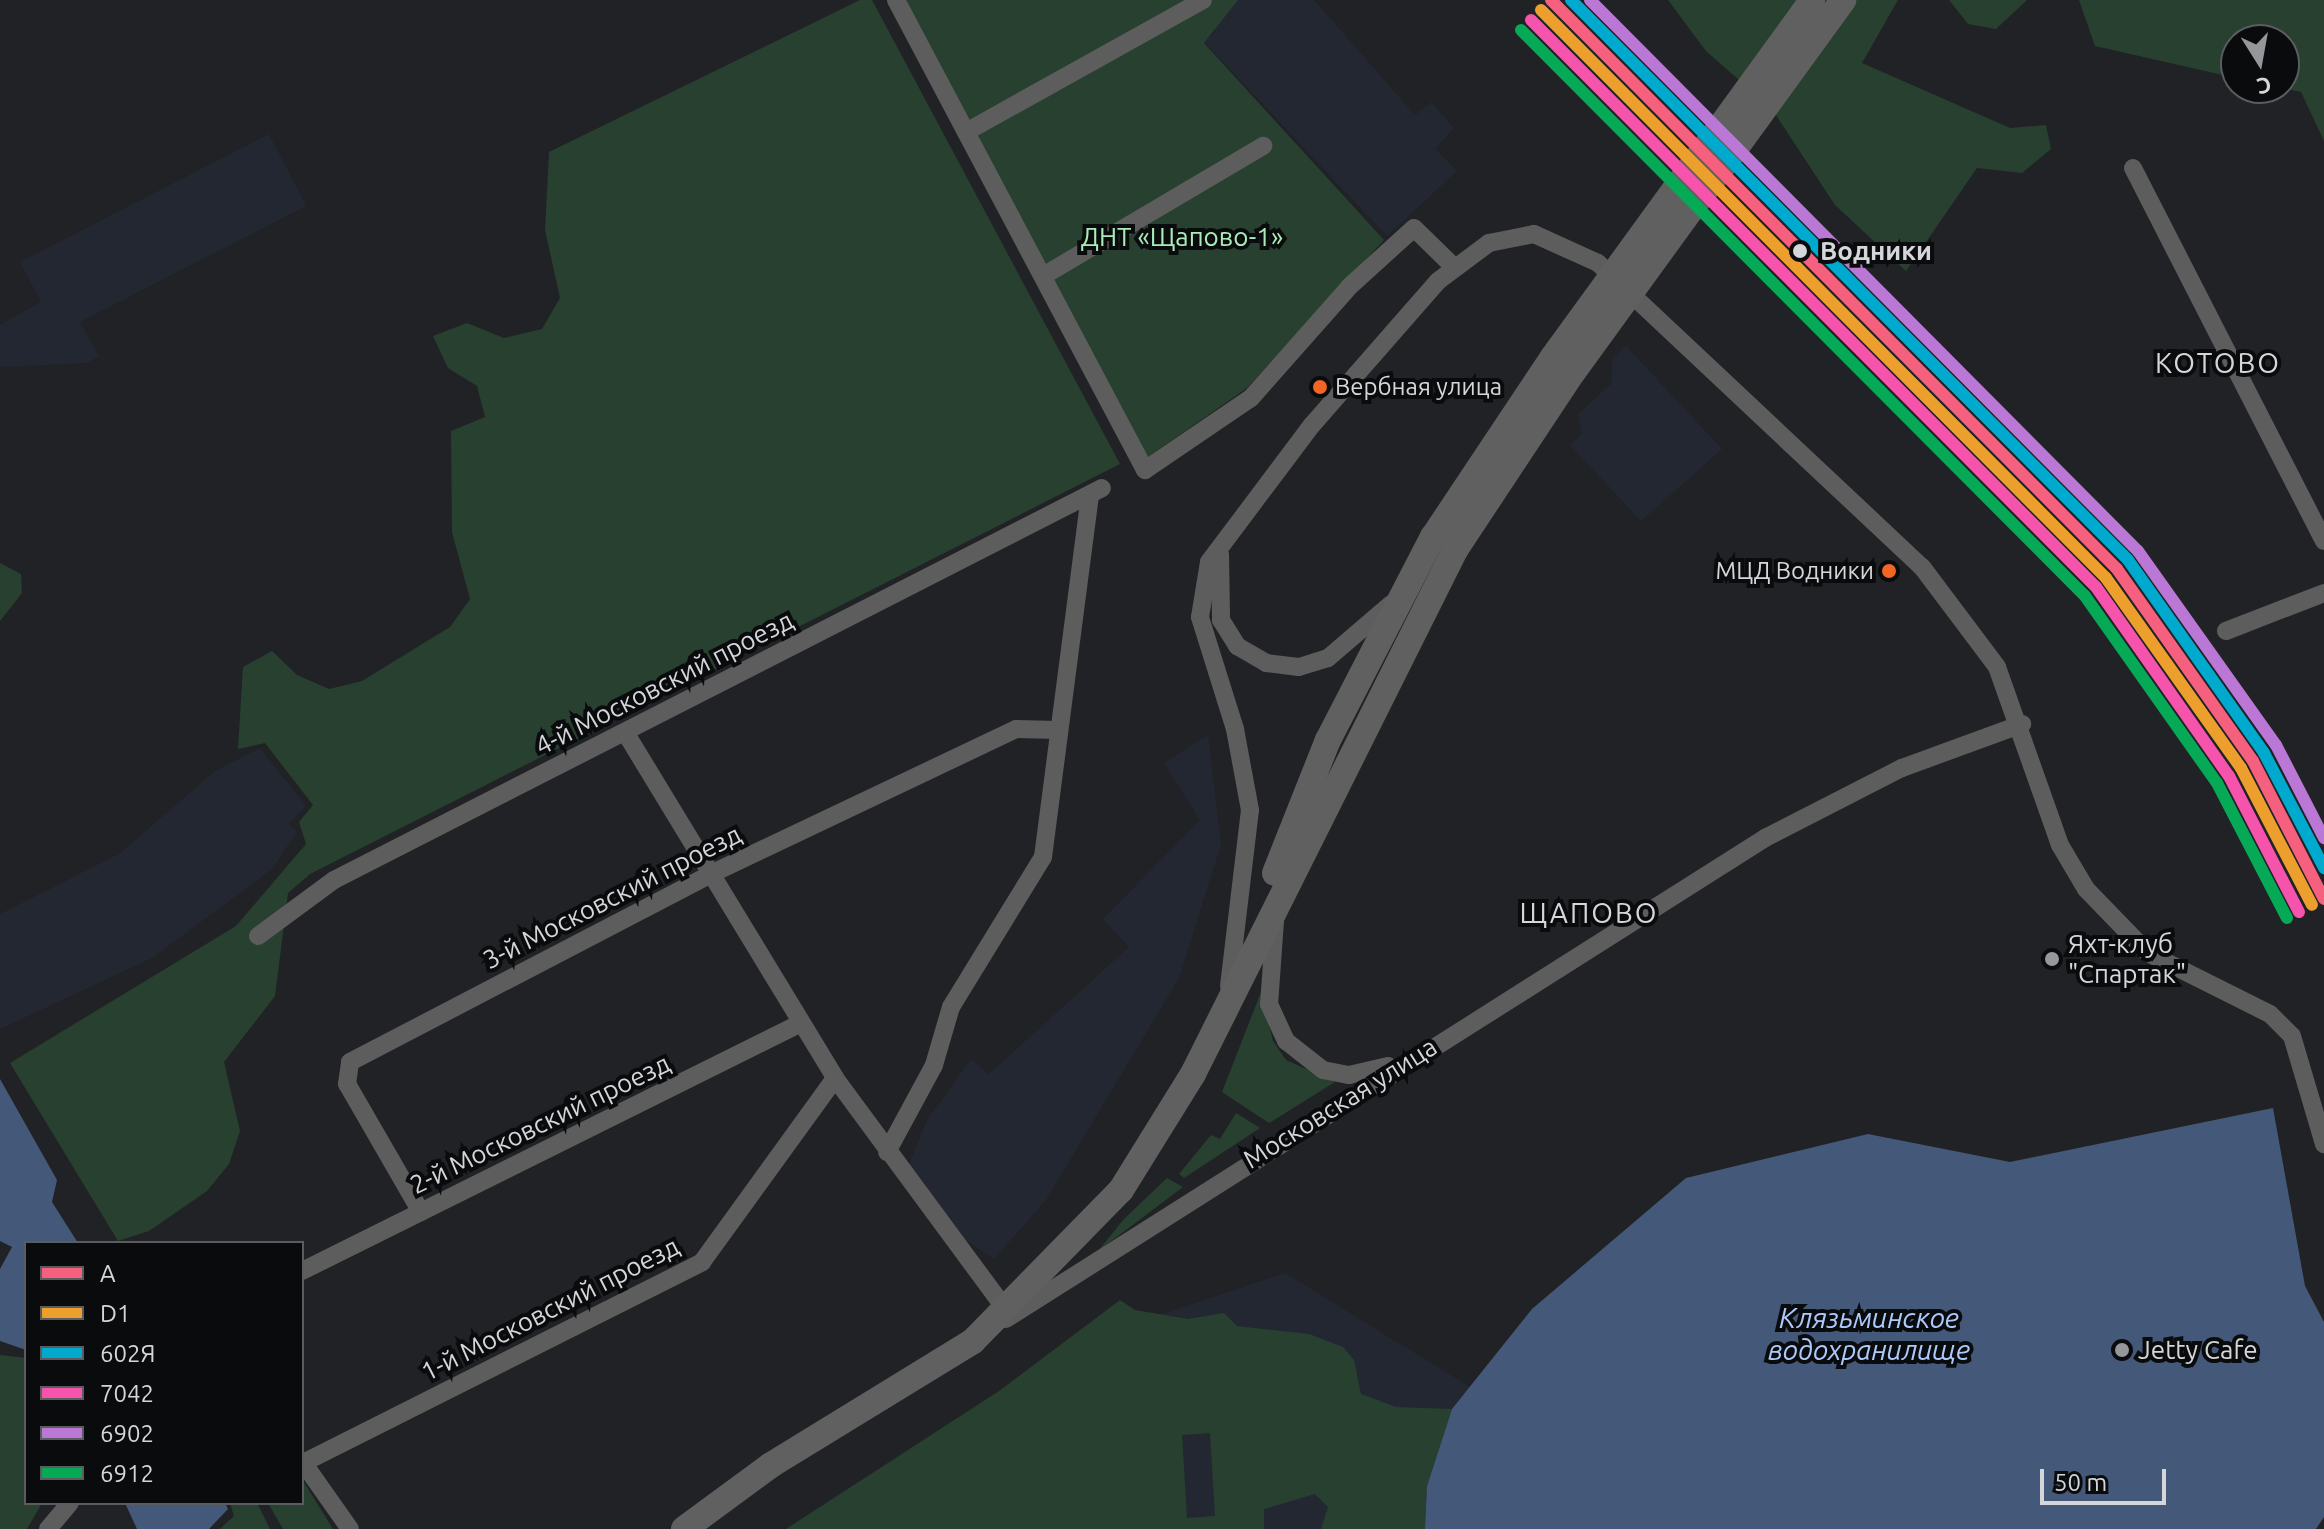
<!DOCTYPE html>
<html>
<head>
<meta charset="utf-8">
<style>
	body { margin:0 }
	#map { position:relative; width:2324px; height:1529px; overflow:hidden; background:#212225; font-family:Ubuntu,sans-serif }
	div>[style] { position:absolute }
	.built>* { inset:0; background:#232731 }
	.green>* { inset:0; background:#28402f }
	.water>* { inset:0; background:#44587a }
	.street>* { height:18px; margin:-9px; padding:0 9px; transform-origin:9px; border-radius:9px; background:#5e5d5d }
	.secondary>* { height:26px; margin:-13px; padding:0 13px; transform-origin:13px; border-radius:13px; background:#616061 }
	.rail-1>* { height:12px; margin:-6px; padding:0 6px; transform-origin:6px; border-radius:6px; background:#f4607d }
	.rail-2>* { height:12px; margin:-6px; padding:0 6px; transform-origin:6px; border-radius:6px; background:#ed9f2d }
	.rail-3>* { height:12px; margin:-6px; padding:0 6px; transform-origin:6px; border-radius:6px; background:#00a9ce }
	.rail-4>* { height:12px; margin:-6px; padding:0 6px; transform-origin:6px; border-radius:6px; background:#f653ac }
	.rail-5>* { height:12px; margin:-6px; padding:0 6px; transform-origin:6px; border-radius:6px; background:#ba77d6 }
	.rail-6>* { height:12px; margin:-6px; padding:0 6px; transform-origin:6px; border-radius:6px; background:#06aa56 }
	.dots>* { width:22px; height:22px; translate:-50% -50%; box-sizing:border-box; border:4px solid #0a0b0d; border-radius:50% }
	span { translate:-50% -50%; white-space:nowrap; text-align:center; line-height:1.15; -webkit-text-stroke:8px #0a0b0d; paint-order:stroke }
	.bus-label { font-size:24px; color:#d4d6da }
	.left { translate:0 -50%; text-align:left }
	.right { translate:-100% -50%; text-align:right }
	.park-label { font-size:26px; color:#a9ebb9 }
	.stop-label { font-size:26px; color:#d4d6da; font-weight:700 }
	.street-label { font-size:26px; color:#d4d6da }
	.poi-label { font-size:26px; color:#d4d6da }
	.neighbourhood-label { font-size:28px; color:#d4d6da; letter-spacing:2px }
	.water-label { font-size:28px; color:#adc9fb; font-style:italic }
	.legend { position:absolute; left:24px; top:1241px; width:280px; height:264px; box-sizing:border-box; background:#0a0b0d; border:2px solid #5b5c5f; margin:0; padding:10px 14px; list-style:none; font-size:24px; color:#d4d6da }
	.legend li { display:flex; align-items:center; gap:16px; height:40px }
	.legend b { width:40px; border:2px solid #5b5c5f }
	.north { position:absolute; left:2220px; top:24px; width:80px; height:80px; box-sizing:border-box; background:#0a0b0d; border:2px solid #5b5c5f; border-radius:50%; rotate:169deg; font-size:22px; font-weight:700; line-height:32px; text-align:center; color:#d4d6da }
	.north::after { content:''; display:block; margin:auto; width:28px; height:36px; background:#95979b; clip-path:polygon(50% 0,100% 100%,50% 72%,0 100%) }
	.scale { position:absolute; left:2040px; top:1469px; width:126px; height:36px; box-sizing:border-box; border:4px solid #d4d6da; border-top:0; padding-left:10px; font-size:24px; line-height:28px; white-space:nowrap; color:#d4d6da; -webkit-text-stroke:6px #0a0b0d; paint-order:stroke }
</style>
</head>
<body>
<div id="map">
	<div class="built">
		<i style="clip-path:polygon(1228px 0,1314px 0,1415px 115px,1431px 102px,1454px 128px,1435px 149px,1457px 171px,1387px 236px,1204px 42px,1216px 31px,1206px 19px)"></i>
		<i style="clip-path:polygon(269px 134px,306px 206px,80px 322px,99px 356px,88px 363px,0 367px,0 325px,41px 302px,20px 262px)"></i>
		<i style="clip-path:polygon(1626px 346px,1722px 449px,1641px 521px,1570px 445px,1582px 434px,1578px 414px,1612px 383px,1612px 359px)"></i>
		<i style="clip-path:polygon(1208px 735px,1221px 845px,1179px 978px,1046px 1200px,994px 1259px,964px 1239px,909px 1165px,927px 1120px,971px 1059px,989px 1074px,1129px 947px,1103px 919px,1200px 820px,1164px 763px)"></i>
		<i style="clip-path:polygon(260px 748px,306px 806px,289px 823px,297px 832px,271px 870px,152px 958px,0 1029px,0 914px,119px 854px,215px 771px)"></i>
		<i style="clip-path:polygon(1285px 1273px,1470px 1387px,1567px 1417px,1510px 1529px,1149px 1529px,1148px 1319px)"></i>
	</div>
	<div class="green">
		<i style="clip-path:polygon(860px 0,872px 0,1120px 464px,310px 874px,288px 893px,275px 996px,224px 1062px,240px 1131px,229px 1164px,207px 1191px,149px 1231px,118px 1241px,10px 1063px,236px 926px,306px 844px,299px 822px,313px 805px,265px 743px,238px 749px,243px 667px,272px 651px,297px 675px,329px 689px,362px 681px,450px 627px,470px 599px,452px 532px,451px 431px,485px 417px,477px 386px,448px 368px,433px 336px,467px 323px,504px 338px,542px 329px,560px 298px,545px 230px,549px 152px)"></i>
		<i style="clip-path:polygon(889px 0,1238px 0,1204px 43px,1384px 240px,1247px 388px,1138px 464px)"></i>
		<i style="clip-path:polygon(1668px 0,1898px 0,1862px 63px,2010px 128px,2046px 125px,2051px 149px,2022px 173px,1977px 168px,1906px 271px,1835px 205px,1772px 109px,1706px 51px)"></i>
		<i style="clip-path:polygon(1949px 0,2027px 0,1996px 29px,1968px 24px)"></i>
		<i style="clip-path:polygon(2079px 0,2324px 0,2324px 141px,2301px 92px,2282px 88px,2284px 40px,2236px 40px,2236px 78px,2095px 46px)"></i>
		<i style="clip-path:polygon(0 563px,21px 574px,22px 593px,0 621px)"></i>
		<i style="clip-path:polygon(1261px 992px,1273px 1041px,1286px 1060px,1335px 1082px,1269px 1123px,1222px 1092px)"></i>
		<i style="clip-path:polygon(1236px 1113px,1260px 1128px,1184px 1178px,1179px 1174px,1211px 1135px,1220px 1139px)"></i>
		<i style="clip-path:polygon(1167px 1178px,1183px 1187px,1098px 1251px,1124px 1219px)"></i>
		<i style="clip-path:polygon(evenodd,1120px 1300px,1135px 1310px,1188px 1319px,1224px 1313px,1237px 1326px,1309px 1334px,1343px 1347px,1354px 1360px,1361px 1394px,1396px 1407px,1452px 1409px,1427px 1486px,1425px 1529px,1321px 1529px,1328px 1507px,1315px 1494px,1264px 1509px,1264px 1529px,786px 1529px,999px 1391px,1120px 1300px,1210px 1433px,1215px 1516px,1187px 1518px,1182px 1435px,1210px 1433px)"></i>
		<i style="clip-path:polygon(0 1355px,26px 1358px,26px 1503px,42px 1503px,27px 1529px,0 1529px)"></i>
		<i style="clip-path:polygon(302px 1479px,333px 1529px,283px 1529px,268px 1503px,302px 1503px)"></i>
		<i style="clip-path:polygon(230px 1503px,257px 1503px,270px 1529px,220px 1529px,234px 1516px)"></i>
	</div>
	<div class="water">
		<i style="clip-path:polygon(0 1079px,57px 1180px,52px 1202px,78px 1243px,26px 1243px,26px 1350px,0 1341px,0 1269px,12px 1247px,0 1241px)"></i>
		<i style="clip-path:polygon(2273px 1108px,2305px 1286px,2324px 1322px,2324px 1517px,2316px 1529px,1425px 1529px,1427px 1486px,1452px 1409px,1532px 1309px,1686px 1178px,1868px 1134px,2010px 1162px)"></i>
		<i style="clip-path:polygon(125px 1503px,225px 1503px,228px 1509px,209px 1529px,137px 1529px)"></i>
	</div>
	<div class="street">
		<i style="left:896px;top:0;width:532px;rotate:62.09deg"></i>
		<i style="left:1145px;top:470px;width:128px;rotate:-34.2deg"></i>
		<i style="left:1251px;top:398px;width:149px;rotate:-48.5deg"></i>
		<i style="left:1350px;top:286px;width:86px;rotate:-42.2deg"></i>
		<i style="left:1414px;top:228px;width:54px;rotate:44.3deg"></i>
		<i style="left:966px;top:132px;width:271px;rotate:-29.1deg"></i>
		<i style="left:2133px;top:168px;width:419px;rotate:62.9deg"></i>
		<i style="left:1043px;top:276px;width:256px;rotate:-30.6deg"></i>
		<i style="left:1220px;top:554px;width:66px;rotate:89.1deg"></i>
		<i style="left:1221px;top:620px;width:31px;rotate:58deg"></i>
		<i style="left:1237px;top:646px;width:34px;rotate:30deg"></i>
		<i style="left:1266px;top:663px;width:33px;rotate:7deg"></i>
		<i style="left:1299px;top:667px;width:30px;rotate:-17deg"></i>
		<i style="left:1328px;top:658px;width:83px;rotate:-40.6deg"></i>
		<i style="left:2226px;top:631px;width:105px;rotate:-21.2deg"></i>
		<i style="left:625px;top:732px;width:405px;rotate:58.7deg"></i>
		<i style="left:835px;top:1078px;width:290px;rotate:53.6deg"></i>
		<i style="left:1275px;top:921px;width:83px;rotate:94.1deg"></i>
		<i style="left:1269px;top:1004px;width:41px;rotate:65.3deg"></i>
		<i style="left:1286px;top:1041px;width:47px;rotate:38.1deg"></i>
		<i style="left:1323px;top:1070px;width:26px;rotate:11deg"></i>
		<i style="left:1349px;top:1075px;width:40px;rotate:-13deg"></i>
		<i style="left:258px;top:936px;width:94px;rotate:-36.4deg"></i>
		<i style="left:334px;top:880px;width:862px;rotate:-27.04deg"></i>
		<i style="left:1229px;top:986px;width:177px;rotate:-83.2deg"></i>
		<i style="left:1250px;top:810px;width:82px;rotate:-100.5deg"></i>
		<i style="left:1235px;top:729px;width:117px;rotate:-107.4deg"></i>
		<i style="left:1200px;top:617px;width:56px;rotate:-80.7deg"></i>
		<i style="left:1209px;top:562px;width:171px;rotate:-53.1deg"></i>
		<i style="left:1312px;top:425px;width:191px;rotate:-48.8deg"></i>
		<i style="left:1438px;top:281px;width:64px;rotate:-36.7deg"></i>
		<i style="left:1489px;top:243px;width:46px;rotate:-11.3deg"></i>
		<i style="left:1534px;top:234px;width:70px;rotate:24.4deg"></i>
		<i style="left:1598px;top:263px;width:444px;rotate:43.2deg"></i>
		<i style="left:1922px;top:567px;width:125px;rotate:53.1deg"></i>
		<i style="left:1997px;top:667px;width:189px;rotate:70.5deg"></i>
		<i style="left:2060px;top:845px;width:51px;rotate:59.4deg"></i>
		<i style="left:2086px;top:889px;width:89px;rotate:45.9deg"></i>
		<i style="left:2148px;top:953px;width:136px;rotate:26.6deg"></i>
		<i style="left:2270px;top:1014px;width:31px;rotate:45deg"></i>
		<i style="left:2292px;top:1036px;width:113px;rotate:73.5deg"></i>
		<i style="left:887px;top:1152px;width:99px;rotate:-61.6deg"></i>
		<i style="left:934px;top:1065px;width:60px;rotate:-73.7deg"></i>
		<i style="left:951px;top:1007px;width:176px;rotate:-58.5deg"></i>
		<i style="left:1043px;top:857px;width:365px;rotate:-82.6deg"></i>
		<i style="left:421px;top:1212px;width:148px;rotate:-120deg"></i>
		<i style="left:347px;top:1084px;width:22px;rotate:-82deg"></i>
		<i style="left:350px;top:1062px;width:411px;rotate:-27.5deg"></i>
		<i style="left:715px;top:872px;width:333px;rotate:-25.4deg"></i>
		<i style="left:1016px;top:729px;width:42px;rotate:1.4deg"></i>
		<i style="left:302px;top:1271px;width:557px;rotate:-26.43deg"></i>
		<i style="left:1006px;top:1319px;width:899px;rotate:-32.36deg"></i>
		<i style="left:1765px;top:838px;width:154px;rotate:-27.1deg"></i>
		<i style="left:1902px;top:768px;width:128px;rotate:-20.1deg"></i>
		<i style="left:302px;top:1461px;width:83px;rotate:54.8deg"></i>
		<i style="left:303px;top:1463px;width:447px;rotate:-26.7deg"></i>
		<i style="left:702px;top:1262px;width:227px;rotate:-54.1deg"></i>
		<i style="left:48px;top:1529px;width:34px;rotate:-50deg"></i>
	</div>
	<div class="secondary">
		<i style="left:1275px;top:873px;width:143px;rotate:-68.3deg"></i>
		<i style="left:1328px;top:740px;width:229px;rotate:-62.7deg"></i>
		<i style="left:1433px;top:537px;width:216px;rotate:-56.3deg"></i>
		<i style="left:1553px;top:357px;width:441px;rotate:-54deg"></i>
		<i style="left:684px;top:1529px;width:108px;rotate:-36.3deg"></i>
		<i style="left:771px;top:1465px;width:237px;rotate:-31.5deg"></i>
		<i style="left:973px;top:1341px;width:211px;rotate:-45.6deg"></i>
		<i style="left:1121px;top:1190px;width:137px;rotate:-58.2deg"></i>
		<i style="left:1193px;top:1074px;width:586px;rotate:-63.43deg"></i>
		<i style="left:1455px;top:550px;width:214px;rotate:-56.5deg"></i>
		<i style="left:1573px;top:372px;width:460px;rotate:-54deg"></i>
	</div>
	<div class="rail-1">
		<i style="left:1551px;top:0;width:803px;rotate:45.15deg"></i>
		<i style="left:2117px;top:569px;width:235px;rotate:54.7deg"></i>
		<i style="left:2253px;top:761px;width:155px;rotate:62.8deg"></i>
	</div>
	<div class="rail-2">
		<i style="left:1541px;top:10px;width:801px;rotate:45.15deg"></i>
		<i style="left:2106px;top:578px;width:233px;rotate:54.6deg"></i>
		<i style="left:2241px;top:768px;width:154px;rotate:62.6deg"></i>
	</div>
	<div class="rail-3">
		<i style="left:1571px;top:0;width:790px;rotate:45.15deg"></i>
		<i style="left:2128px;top:560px;width:236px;rotate:54.8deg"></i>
		<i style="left:2264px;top:753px;width:130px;rotate:62.4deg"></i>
	</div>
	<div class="rail-4">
		<i style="left:1531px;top:20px;width:800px;rotate:45.1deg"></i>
		<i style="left:2096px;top:587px;width:231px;rotate:54.9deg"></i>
		<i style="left:2229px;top:776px;width:153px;rotate:62.8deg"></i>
	</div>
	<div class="rail-5">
		<i style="left:1590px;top:0;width:777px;rotate:45.16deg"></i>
		<i style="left:2138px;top:551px;width:238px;rotate:54.6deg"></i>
		<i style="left:2276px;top:745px;width:105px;rotate:62.7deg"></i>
	</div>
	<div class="rail-6">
		<i style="left:1521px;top:30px;width:799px;rotate:45.1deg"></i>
		<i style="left:2085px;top:596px;width:229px;rotate:54.8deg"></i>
		<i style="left:2217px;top:783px;width:152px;rotate:62.6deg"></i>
	</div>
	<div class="dots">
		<i style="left:1800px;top:251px;background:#d4d6da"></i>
		<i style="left:1320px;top:387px;background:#f26522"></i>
		<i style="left:1889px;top:571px;background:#f26522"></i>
		<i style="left:2052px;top:959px;background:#95979b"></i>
		<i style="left:2122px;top:1350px;background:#95979b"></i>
	</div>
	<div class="bus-label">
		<span class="left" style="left:1335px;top:387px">Вербная улица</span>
		<span class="right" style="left:1874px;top:571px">МЦД Водники</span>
	</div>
	<div class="park-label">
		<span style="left:1182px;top:237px">ДНТ «Щапово-1»</span>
	</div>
	<div class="stop-label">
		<span class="left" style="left:1820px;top:251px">Водники</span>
	</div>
	<div class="street-label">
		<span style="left:664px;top:683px;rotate:-27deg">4-й Московский проезд</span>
		<span style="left:612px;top:897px;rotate:-27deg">3-й Московский проезд</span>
		<span style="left:1340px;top:1103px;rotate:-32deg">Московская улица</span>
		<span style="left:540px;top:1124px;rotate:-26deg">2-й Московский проезд</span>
		<span style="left:550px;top:1309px;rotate:-27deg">1-й Московский проезд</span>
	</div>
	<div class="poi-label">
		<span class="left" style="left:2068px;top:959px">Яхт-клуб<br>"Спартак"</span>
		<span class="left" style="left:2138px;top:1350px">Jetty Cafe</span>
	</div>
	<div class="neighbourhood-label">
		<span style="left:2218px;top:363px">КОТОВО</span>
		<span style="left:1589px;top:913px">ЩАПОВО</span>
	</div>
	<div class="water-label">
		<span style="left:1869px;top:1334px">Клязьминское<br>водохранилище</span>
	</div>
	<ul class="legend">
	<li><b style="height:10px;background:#f4607d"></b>A</li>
	<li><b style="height:10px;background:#ed9f2d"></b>D1</li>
	<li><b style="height:10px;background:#00a9ce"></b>602Я</li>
	<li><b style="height:10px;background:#f653ac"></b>7042</li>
	<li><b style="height:10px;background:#ba77d6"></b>6902</li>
	<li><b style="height:10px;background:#06aa56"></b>6912</li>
	</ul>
	<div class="north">С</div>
	<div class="scale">50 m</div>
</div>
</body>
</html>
